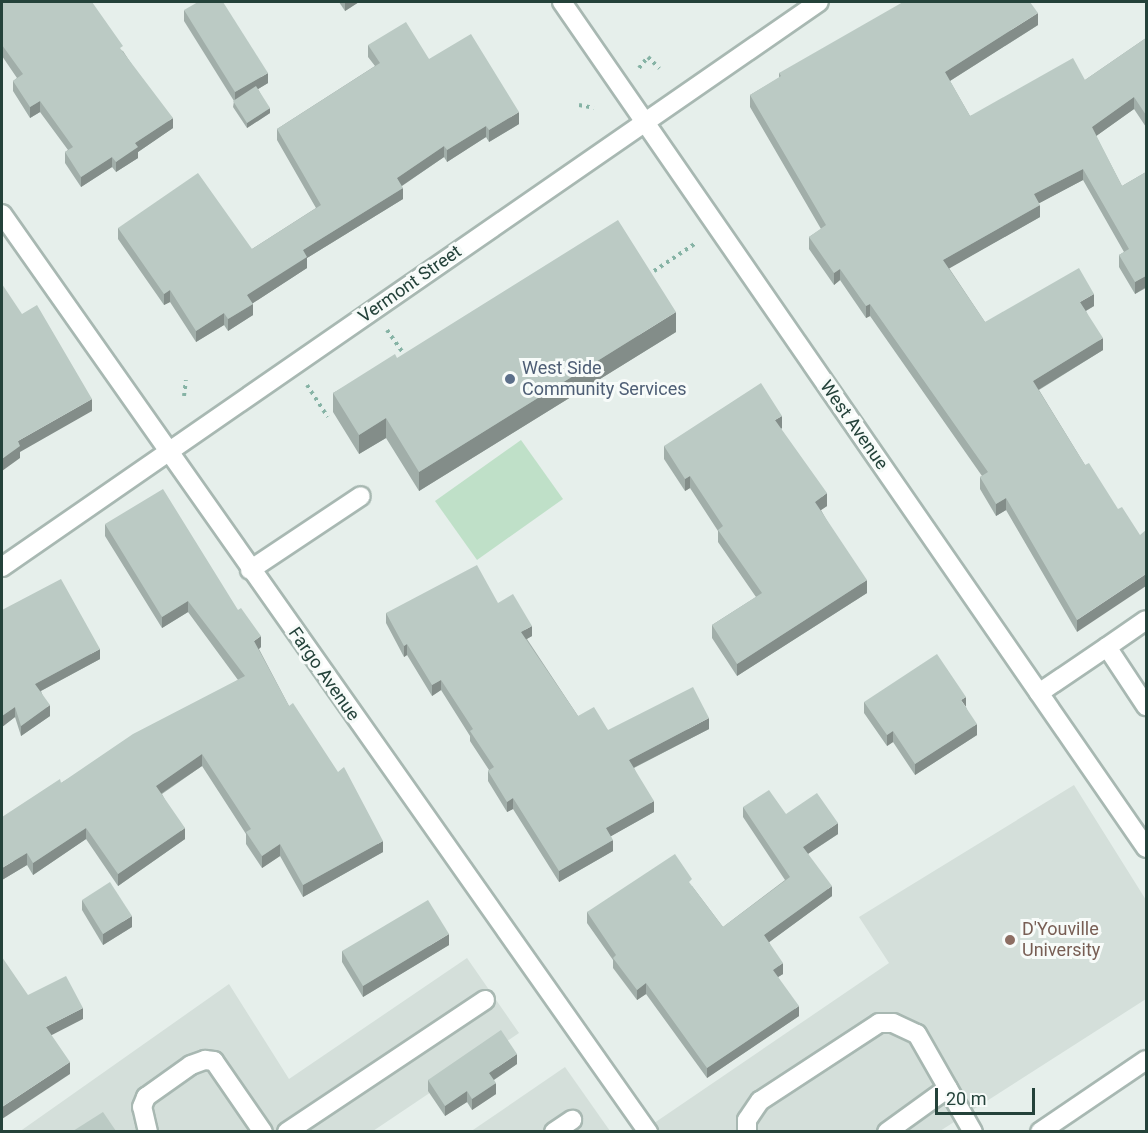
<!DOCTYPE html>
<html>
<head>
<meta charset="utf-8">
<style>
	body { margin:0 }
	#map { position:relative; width:1148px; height:1133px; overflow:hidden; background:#e6efeb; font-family:Roboto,sans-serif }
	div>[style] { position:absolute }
	.built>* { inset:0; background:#d4dfda }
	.green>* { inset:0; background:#bfe0c8 }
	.path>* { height:4px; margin-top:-2px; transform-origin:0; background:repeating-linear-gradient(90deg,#86b3a5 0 3px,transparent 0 7.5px) }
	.roads { filter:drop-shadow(2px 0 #a8b8b2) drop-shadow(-2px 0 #a8b8b2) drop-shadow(0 2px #a8b8b2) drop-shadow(0 -2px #a8b8b2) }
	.service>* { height:18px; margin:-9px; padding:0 9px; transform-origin:9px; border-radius:9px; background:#fff }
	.minor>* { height:18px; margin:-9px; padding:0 9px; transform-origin:9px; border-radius:9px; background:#fff }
	.wall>* { inset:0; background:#a1aea9 }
	.shaded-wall>* { inset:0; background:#838d89 }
	.building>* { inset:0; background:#bbcac4 }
	.dots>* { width:16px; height:16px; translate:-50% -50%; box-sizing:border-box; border:3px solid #f7fbf9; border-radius:50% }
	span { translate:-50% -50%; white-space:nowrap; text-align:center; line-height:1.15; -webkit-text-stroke:6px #f7fbf9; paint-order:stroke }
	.street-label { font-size:18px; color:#24423a }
	.service-label { font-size:18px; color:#4e5e75 }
	.left { translate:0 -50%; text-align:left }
	.education-label { font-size:18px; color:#785e54 }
	.frame { position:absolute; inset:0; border:3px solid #24423a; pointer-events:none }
	.scale { position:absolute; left:935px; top:1088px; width:100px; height:27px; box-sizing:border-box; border:3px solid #24423a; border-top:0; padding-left:8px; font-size:18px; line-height:21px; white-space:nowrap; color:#24423a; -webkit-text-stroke:4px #f7fbf9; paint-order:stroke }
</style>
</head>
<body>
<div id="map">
	<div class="built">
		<i style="clip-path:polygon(1074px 785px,1146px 900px,1146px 999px,940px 1131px,641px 1132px,889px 963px,859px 917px)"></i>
		<i style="clip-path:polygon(467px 958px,519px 1033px,373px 1131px,19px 1132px,229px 984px,289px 1079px)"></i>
		<i style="clip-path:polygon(565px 1067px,610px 1131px,470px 1132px)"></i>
	</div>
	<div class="green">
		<i style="clip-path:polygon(521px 440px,563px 499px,477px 560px,435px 501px)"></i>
	</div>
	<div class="path">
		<i style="left:639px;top:68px;width:14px;rotate:-51deg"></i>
		<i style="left:648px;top:57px;width:16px;rotate:45deg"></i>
		<i style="left:579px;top:105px;width:15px;rotate:11deg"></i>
		<i style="left:654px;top:271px;width:50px;rotate:-33.7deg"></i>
		<i style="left:387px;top:330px;width:32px;rotate:55deg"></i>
		<i style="left:307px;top:385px;width:38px;rotate:57deg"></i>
		<i style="left:184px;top:396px;width:16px;rotate:-83deg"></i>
	</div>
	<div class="roads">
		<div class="service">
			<i style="left:250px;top:570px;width:133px;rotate:-33.7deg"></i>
			<i style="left:1107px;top:647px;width:47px;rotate:-34.7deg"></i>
			<i style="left:1039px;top:693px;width:82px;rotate:-34.1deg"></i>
			<i style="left:1107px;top:647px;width:71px;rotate:56.5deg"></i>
			<i style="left:148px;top:1132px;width:26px;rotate:-103deg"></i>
			<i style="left:142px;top:1107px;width:11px;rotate:-68deg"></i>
			<i style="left:146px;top:1097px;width:55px;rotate:-35.4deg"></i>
			<i style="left:191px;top:1065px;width:15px;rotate:-20deg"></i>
			<i style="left:205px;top:1060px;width:9px;rotate:6deg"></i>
			<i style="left:214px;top:1061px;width:86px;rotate:55.4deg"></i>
			<i style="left:287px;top:1132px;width:238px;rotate:-33.7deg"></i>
			<i style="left:554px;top:1132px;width:22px;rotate:-34deg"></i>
			<i style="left:747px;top:1132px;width:12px;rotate:-90deg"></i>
			<i style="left:747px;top:1120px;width:23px;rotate:-56deg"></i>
			<i style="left:760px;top:1101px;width:142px;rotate:-33.2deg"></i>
			<i style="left:879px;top:1023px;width:14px"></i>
			<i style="left:893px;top:1023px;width:26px;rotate:25deg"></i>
			<i style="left:917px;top:1034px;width:113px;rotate:60.3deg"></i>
			<i style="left:887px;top:1132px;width:75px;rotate:-35.8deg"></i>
		</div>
		<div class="minor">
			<i style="left:562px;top:2px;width:1028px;rotate:55.38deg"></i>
			<i style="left:2px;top:214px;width:1123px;rotate:54.87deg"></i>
			<i style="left:2px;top:567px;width:993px;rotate:-34.67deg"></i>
			<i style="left:1040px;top:1132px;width:128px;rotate:-34.2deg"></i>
		</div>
	</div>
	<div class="wall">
		<i style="clip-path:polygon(2px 2px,123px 51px,173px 128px,138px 152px,138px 158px,116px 172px,112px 167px,81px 187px,65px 163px,65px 152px,68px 150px,40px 112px,30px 118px,13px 91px,13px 81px,17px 78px,2px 56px)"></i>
		<i style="clip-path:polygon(339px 2px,359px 2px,345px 11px)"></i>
		<i style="clip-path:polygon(184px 10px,268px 83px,258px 89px,270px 113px,247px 128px,233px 107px,234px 101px,184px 21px)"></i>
		<i style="clip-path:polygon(1038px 25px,950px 81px,970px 116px,1085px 80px,1146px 38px,1146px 127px,1134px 109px,1096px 136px,1122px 186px,1146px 172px,1146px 288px,1135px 294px,1119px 267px,1119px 255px,1124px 252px,1083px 180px,1039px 203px,1040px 217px,949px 268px,985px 322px,1094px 306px,1086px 311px,1103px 350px,1039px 390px,1085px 465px,1077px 632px,1006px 510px,996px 516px,980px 489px,980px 477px,982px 476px,870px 316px,866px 318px,840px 280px,834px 285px,809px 249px,809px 237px,821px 229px,750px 107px,750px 95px,779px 78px,779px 73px)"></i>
		<i style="clip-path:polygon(368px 45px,429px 59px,519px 124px,489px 142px,486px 137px,447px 162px,444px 157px,402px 186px,403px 199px,307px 258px,307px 268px,253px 303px,253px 315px,228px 331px,224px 325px,196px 342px,170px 302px,164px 305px,118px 239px,118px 228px,252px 249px,316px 208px,277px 140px,277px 129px,375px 66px,368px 57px)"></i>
		<i style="clip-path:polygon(676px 332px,419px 491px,386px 438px,359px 454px,333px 412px,333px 393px,397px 358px)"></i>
		<i style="clip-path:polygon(1146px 342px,1146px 357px,1145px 354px,1145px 344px)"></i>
		<i style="clip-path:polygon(782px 428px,781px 429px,827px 506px,821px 510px,867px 593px,737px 676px,712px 638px,712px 625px,756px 597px,718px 542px,718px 531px,690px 488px,685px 491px,664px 459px,664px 446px)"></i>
		<i style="clip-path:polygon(105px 524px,261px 647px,259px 649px,289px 706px,383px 852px,303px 897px,280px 856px,262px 868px,246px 844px,246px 834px,202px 766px,162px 794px,185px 839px,118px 886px,86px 839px,33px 875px,27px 865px,2px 880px,61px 783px,238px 680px,188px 612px,162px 628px,105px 536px)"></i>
		<i style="clip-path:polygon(498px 603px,532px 636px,527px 639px,578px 716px,608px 730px,709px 729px,634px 768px,654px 812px,611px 836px,613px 851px,559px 882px,513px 809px,507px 812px,488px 781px,488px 771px,489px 770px,470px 741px,470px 736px,441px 690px,432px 696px,407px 655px,404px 657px,386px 623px,386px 613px)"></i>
		<i style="clip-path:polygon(2px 610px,100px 659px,41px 691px,50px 716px,21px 736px,15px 717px,2px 727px)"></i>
		<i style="clip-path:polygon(864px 702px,966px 707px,977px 735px,915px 775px,893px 742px,887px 746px,864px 713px)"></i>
		<i style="clip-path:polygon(743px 807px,786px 814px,838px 834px,808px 854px,832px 896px,769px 942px,783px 974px,778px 977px,799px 1016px,707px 1078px,646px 994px,637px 1000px,613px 968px,613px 960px,587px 923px,587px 912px,692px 886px,723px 927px,785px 880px,743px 817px)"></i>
		<i style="clip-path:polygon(82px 900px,132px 927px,103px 945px,82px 910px)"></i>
		<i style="clip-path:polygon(449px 945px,363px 997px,342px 962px,342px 951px)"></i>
		<i style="clip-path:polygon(517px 1064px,494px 1080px,496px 1094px,472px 1110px,467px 1102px,445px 1116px,428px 1091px,428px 1080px)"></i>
	</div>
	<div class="shaded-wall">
		<i style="clip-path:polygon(345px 2px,359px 2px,345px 11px)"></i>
		<i style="clip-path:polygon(1038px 13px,1038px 25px,945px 84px,945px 72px)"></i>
		<i style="clip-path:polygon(268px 73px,268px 83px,235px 103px,235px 92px)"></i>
		<i style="clip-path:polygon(1134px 97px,1134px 109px,1092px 139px,1092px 127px)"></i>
		<i style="clip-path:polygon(40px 101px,40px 112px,30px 118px,30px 107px)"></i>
		<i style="clip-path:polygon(270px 108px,270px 113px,247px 128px,247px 123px)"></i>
		<i style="clip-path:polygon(519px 112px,519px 124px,489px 142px,489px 130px)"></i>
		<i style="clip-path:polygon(173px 118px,173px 128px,138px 152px,138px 158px,116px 172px,116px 162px,135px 143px)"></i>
		<i style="clip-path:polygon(486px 126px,486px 137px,447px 162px,447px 150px)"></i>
		<i style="clip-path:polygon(444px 146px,444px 157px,397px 189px,397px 178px)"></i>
		<i style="clip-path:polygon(112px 157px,112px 167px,81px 187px,81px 177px)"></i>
		<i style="clip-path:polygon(1083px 169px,1083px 180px,1034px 206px,1034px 194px)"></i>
		<i style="clip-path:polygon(403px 188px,403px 199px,307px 258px,307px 268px,247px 307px,247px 295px,303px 250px)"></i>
		<i style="clip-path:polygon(1040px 205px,1040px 217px,943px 272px,943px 260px)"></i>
		<i style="clip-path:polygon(840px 269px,840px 280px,834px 285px,834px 273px)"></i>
		<i style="clip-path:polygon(1146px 275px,1146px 287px,1135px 294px,1135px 282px)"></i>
		<i style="clip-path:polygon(170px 290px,170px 302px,164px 305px,164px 294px)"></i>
		<i style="clip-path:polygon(1094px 294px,1094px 306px,1080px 314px,1080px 302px)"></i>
		<i style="clip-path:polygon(253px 304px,253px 315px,228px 331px,228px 319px)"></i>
		<i style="clip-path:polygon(870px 304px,870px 316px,866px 318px,866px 306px)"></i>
		<i style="clip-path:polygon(676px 312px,676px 332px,419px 491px,419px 472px)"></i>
		<i style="clip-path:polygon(224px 313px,224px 325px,196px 342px,196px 331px)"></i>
		<i style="clip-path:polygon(1103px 338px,1103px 350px,1033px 393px,1033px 381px)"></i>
		<i style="clip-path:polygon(92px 399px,92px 411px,20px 452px,20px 458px,2px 471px,2px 459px,18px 441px)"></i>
		<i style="clip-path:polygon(782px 416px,782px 428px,775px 433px,775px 420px)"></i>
		<i style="clip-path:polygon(386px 418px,386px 438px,359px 454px,359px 435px)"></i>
		<i style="clip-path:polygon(690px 476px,690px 488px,685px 491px,685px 479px)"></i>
		<i style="clip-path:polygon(827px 493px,827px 506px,815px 514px,815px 502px)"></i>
		<i style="clip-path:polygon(1006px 498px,1006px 510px,996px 516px,996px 504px)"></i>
		<i style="clip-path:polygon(1146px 574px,1146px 586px,1077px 632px,1077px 620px)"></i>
		<i style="clip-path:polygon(867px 580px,867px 593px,737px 676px,737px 664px)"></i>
		<i style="clip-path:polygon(188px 601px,188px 612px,162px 628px,162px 617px)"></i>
		<i style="clip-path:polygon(532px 626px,532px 636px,521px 642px,521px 632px)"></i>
		<i style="clip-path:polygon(261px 636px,261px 647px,254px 653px,254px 641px)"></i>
		<i style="clip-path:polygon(407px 644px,407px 655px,404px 657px,404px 646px)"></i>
		<i style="clip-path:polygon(100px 649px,100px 659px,35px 694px,35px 684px)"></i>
		<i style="clip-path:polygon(441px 680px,441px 690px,432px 696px,432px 685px)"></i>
		<i style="clip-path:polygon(966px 697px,966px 707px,961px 700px)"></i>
		<i style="clip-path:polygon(50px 705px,50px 716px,21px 736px,21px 726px)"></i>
		<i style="clip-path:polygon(15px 707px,15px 717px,2px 727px,2px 716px)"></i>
		<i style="clip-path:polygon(709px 718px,709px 729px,629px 770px,629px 760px)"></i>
		<i style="clip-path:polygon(977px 724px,977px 735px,915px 775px,915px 764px)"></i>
		<i style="clip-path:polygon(893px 731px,893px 742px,887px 746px,887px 735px)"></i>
		<i style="clip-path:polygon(202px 754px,202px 766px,156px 797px,156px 786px)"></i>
		<i style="clip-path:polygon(513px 798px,513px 809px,507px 812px,507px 802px)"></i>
		<i style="clip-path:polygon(654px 801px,654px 812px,606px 839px,606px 828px)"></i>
		<i style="clip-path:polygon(838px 823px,838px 834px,803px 857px,803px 847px)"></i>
		<i style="clip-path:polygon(86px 828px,86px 839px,33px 875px,33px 863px)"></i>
		<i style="clip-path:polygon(185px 828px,185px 839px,118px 886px,118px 874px)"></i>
		<i style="clip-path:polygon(613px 840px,613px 851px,559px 882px,559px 871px)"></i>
		<i style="clip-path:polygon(383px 841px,383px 852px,303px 897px,303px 885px)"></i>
		<i style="clip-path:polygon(280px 844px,280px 856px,262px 868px,262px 856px)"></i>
		<i style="clip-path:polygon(27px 853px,27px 865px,2px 880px,2px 868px)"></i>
		<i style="clip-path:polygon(832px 886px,832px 896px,764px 946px,764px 935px)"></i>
		<i style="clip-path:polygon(132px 916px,132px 927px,103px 945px,103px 934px)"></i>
		<i style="clip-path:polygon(449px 934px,449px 945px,363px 997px,363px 986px)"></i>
		<i style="clip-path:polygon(783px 963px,783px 974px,773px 980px,773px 970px)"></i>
		<i style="clip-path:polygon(646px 983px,646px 994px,637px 1000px,637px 990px)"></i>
		<i style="clip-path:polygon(799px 1006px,799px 1016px,707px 1078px,707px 1068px)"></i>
		<i style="clip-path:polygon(83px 1008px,83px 1019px,46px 1038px,46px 1027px)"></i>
		<i style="clip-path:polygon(517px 1054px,517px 1064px,489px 1083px,489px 1073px)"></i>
		<i style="clip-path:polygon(70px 1062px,70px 1074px,2px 1119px,2px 1107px)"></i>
		<i style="clip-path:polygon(496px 1083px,496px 1094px,472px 1110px,472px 1099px)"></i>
		<i style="clip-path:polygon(467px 1091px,467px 1102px,445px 1116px,445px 1106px)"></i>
	</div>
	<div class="building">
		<i style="clip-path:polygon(2px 2px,92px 2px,123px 46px,120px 48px,173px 118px,135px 143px,138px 147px,116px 162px,112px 157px,81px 177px,65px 152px,73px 147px,40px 101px,30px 107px,13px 81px,23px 74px,2px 45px)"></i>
		<i style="clip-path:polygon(198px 2px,223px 2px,268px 73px,235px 92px,184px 10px)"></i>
		<i style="clip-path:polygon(903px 2px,1030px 2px,1038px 13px,945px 72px,970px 116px,1073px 58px,1085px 80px,1146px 38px,1146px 115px,1134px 97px,1092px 127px,1122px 186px,1146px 172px,1146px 276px,1135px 282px,1119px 255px,1129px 249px,1083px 169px,1034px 194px,1040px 205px,943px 260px,985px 322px,1079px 268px,1094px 294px,1080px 302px,1103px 338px,1033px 381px,1085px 465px,1089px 463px,1118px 509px,1122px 507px,1140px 535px,1146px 530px,1146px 574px,1077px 620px,1006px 498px,996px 504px,980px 477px,988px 472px,870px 304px,866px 306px,840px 269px,834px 273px,809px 237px,826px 225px,750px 95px,781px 76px,779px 73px)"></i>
		<i style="clip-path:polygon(406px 22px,429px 59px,471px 34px,519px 112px,489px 130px,486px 126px,447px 150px,444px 146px,397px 178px,403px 188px,303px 250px,307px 257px,247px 295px,253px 304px,228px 319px,224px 313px,196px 331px,170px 290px,164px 294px,118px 228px,198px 173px,252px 249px,321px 205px,277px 129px,380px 63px,368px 45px)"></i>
		<i style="clip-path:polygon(256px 86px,270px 108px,247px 123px,233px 101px)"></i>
		<i style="clip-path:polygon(618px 220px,676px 312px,419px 472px,386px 418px,359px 435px,333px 393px,395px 354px,397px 358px)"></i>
		<i style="clip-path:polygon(2px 284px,22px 314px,37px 305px,92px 399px,18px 441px,20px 446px,2px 459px)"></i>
		<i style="clip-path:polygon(761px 383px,782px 416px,775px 420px,827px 493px,815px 502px,867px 580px,737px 664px,712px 625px,762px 593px,718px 530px,723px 526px,690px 476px,685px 479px,664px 446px)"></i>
		<i style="clip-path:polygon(163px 489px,238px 610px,241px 608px,261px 636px,254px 641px,289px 706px,293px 703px,338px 772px,344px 767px,383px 841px,303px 885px,280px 844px,262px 856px,246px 832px,251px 829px,202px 754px,156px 786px,185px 828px,118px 874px,86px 828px,33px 863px,27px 853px,2px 868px,2px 817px,60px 779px,61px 783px,133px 734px,245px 676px,188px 601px,162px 617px,105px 524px)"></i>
		<i style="clip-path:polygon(477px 565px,498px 603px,513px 594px,532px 626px,521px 632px,578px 716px,594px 707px,608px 730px,693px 687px,709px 718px,629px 760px,654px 801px,606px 828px,613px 840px,559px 871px,513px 798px,507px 802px,488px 771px,494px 767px,470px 731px,473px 729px,441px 680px,432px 685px,407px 644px,404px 646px,386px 613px)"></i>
		<i style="clip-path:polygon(61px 579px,100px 649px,35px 684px,50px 705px,21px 726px,15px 707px,2px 716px,2px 610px)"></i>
		<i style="clip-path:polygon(937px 654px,966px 697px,961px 700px,977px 724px,915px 764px,893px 731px,887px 735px,864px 702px)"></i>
		<i style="clip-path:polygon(769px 790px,786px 814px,817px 793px,838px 823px,803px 847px,832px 886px,764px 935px,783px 963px,773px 970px,799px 1006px,707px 1068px,646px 983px,637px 990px,613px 958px,616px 955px,587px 912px,675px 854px,692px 879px,689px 882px,723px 927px,790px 877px,743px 807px)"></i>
		<i style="clip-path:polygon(110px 882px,132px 916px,103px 934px,82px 900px)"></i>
		<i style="clip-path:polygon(428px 900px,449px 934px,363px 986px,342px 951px)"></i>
		<i style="clip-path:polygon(2px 957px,28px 995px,66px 976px,83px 1008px,46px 1027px,70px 1062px,2px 1107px,2px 1064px,3px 1063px,2px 1060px)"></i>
		<i style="clip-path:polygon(501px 1030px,517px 1054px,489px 1073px,496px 1083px,472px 1099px,467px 1091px,445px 1106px,428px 1080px)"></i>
		<i style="clip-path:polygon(103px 1112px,116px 1131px,73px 1131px)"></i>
	</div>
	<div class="dots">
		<i style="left:510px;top:379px;background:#5c6f8a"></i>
		<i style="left:1010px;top:940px;background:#8d6e63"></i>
	</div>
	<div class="street-label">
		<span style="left:410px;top:284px;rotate:-35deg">Vermont Street</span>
		<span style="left:854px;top:425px;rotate:55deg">West Avenue</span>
		<span style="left:324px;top:674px;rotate:55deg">Fargo Avenue</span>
	</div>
	<div class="service-label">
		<span class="left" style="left:522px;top:379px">West Side<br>Community Services</span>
	</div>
	<div class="education-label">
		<span class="left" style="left:1022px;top:940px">D'Youville<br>University</span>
	</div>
	<div class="frame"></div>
	<div class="scale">20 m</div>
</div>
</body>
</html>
